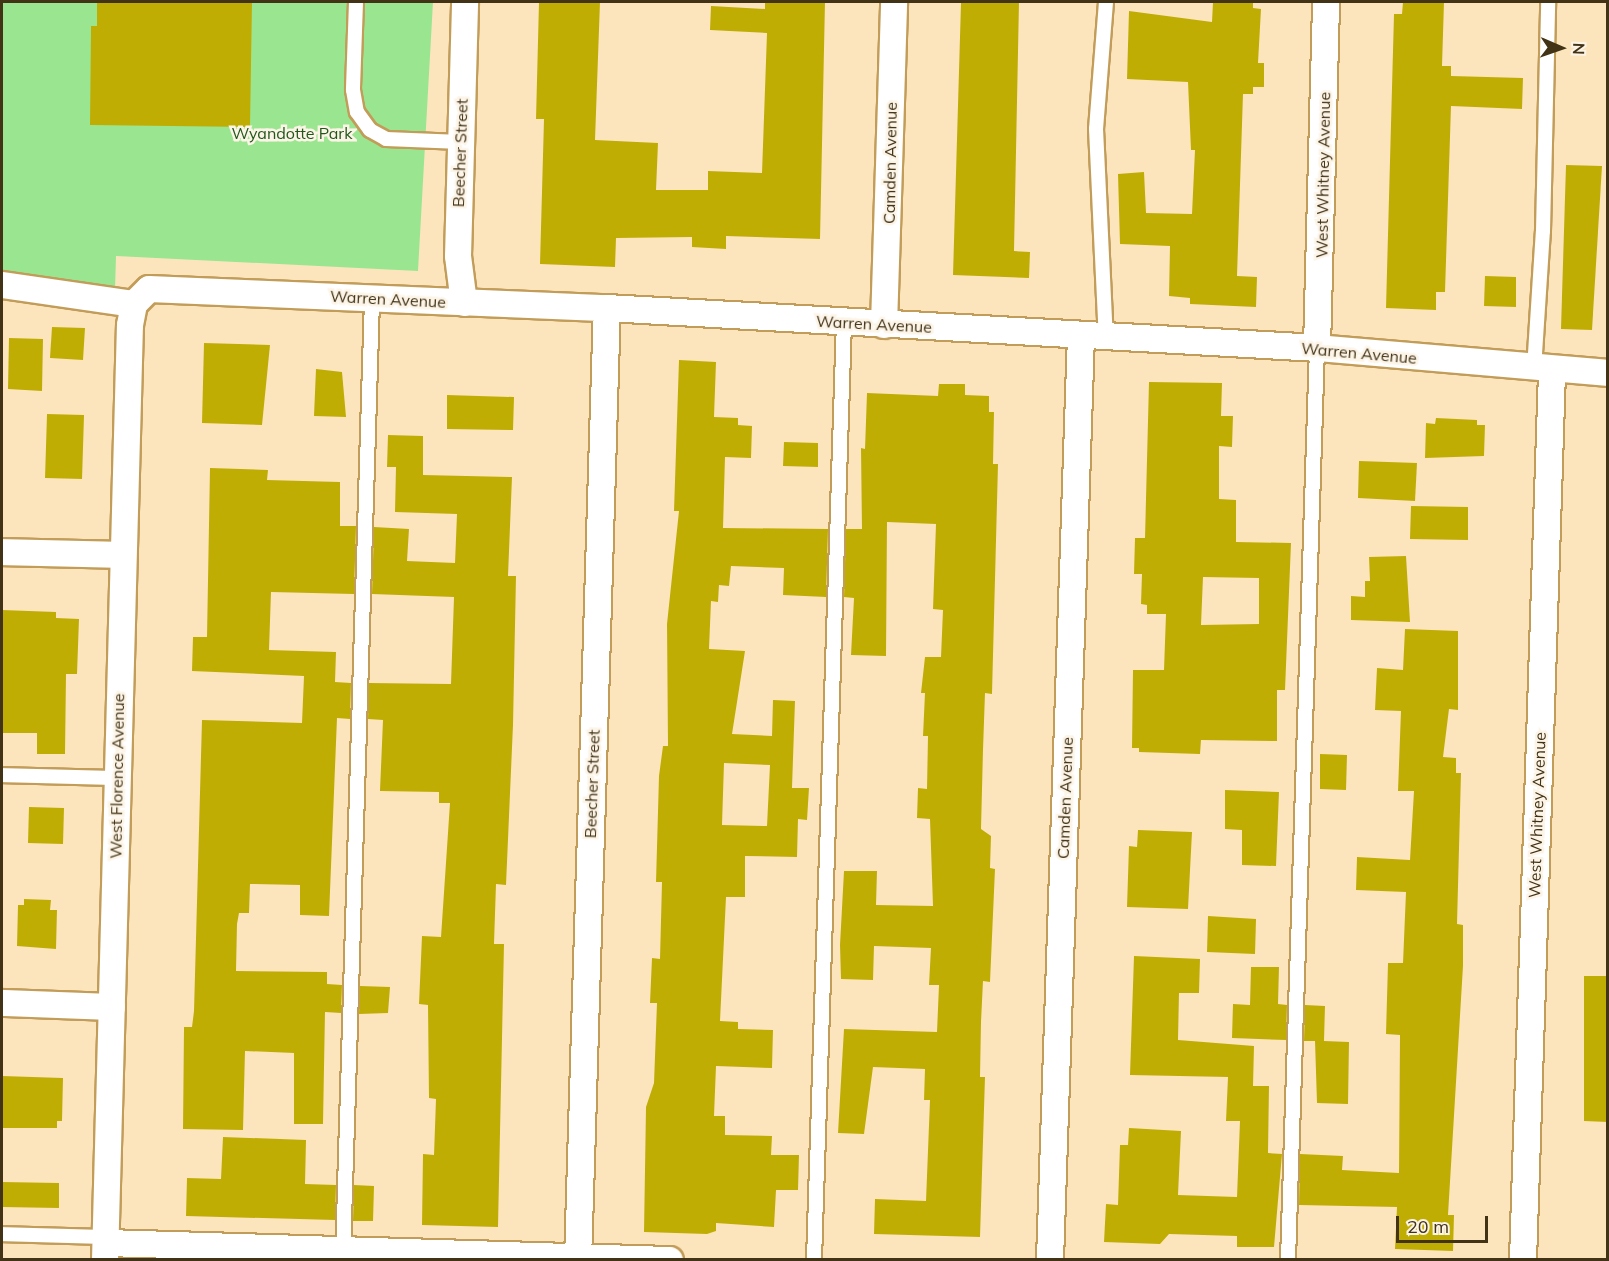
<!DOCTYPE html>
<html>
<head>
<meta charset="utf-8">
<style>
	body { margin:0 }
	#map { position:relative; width:1609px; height:1261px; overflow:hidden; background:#fce5bd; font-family:Mulish,sans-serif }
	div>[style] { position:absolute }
	.green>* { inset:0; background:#9ae690 }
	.building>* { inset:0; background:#c0ad04 }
	.roads { filter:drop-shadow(2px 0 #c29d59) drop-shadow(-2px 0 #c29d59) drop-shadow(0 2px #c29d59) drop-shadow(0 -2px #c29d59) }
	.service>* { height:14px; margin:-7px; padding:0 7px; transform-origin:7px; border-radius:7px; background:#fff }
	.minor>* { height:26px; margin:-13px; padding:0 13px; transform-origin:13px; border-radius:13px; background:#fff }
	span { translate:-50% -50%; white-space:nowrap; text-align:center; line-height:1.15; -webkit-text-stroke:5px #fcf4e7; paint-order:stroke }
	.park-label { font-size:16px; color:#20581a }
	.street-label { font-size:16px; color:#423317 }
	.frame { position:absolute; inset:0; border:3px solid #423317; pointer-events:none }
	.north { position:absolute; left:1531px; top:18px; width:60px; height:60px; -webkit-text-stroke:4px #fcf4e7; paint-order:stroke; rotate:92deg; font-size:16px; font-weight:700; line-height:24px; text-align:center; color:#423317 }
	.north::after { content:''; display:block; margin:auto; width:21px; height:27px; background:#423317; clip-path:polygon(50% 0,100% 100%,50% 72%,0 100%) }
	.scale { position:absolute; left:1396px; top:1216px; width:92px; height:27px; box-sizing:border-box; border:3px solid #423317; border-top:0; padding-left:8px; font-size:18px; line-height:21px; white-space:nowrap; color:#423317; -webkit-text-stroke:4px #fcf4e7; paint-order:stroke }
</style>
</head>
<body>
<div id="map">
	<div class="green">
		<i style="clip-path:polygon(2px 2px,433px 2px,418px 271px,116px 256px,115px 290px,2px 283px)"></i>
	</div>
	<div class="building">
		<i style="clip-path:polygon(97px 2px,252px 2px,250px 127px,90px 125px,91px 26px,97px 26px)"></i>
		<i style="clip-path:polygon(539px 2px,600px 2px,595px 140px,658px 143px,656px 190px,708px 190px,708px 171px,762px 173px,767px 33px,710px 30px,711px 6px,765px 9px,765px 2px,825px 2px,820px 239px,726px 236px,726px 249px,692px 247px,692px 237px,616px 238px,615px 267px,540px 264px,544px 119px,536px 119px)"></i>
		<i style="clip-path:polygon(1019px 2px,1014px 251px,1030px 252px,1029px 278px,953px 275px,961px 3px)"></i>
		<i style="clip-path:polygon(1213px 2px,1253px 2px,1253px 8px,1261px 9px,1258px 63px,1264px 63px,1264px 87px,1253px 87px,1253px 94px,1243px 94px,1237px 276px,1257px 277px,1256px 307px,1190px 304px,1190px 298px,1169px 296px,1170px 246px,1120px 244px,1118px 174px,1144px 172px,1146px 213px,1192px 214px,1195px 150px,1191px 150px,1188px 82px,1127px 79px,1129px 11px,1212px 22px)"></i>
		<i style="clip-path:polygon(1403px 2px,1444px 2px,1442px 66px,1451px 66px,1451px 76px,1523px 78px,1522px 109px,1451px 106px,1445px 292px,1436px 292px,1436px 310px,1386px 308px,1394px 14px,1402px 14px)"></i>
		<i style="clip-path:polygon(1566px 165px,1602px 166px,1592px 330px,1561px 329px)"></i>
		<i style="clip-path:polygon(1485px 276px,1516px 277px,1516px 307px,1484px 306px)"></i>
		<i style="clip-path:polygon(52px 327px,85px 328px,83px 360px,50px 358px)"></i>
		<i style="clip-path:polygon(9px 338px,43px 339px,42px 391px,8px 389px)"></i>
		<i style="clip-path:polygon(204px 343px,270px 345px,262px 425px,202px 423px)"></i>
		<i style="clip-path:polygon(evenodd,679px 360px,716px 362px,714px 417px,738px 418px,738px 425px,752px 426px,751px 458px,725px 457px,723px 528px,828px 529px,826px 597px,783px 595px,784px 568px,731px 566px,729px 586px,719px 585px,718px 602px,711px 601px,709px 649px,745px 651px,732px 734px,772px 736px,773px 700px,795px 701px,792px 788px,809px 788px,807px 820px,798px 819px,797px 857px,745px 856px,745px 897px,726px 897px,720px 1021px,738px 1022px,738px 1029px,773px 1030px,772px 1068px,716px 1066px,714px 1116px,725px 1116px,725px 1135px,772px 1136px,771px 1155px,799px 1155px,798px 1190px,776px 1190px,774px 1227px,716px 1223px,716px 1231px,707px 1234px,644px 1232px,646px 1107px,654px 1083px,657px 1003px,650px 1003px,652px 958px,660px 959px,662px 882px,656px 882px,659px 776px,663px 746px,668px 746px,667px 624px,679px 511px,674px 511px,679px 360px,724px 763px,770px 765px,767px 826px,722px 825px,724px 763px)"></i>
		<i style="clip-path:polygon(316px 369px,342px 372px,346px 417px,314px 416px)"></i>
		<i style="clip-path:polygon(evenodd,1149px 382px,1222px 383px,1221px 416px,1233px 416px,1232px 447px,1219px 446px,1219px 499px,1236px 500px,1236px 542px,1291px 543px,1285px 690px,1277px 690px,1277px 741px,1201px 740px,1200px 754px,1139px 752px,1139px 748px,1132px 748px,1133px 670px,1164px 670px,1166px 614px,1147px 614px,1147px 605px,1141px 604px,1142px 574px,1134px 574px,1135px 538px,1145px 538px,1149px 382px,1203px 577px,1259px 578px,1259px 624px,1201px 625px,1203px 577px)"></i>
		<i style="clip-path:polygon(939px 384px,965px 384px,965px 395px,989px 396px,989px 412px,994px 412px,993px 464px,998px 464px,992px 694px,985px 693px,983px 750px,981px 829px,991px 836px,990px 868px,995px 869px,990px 982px,983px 981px,981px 1022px,980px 1077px,985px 1077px,980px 1237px,874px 1234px,875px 1199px,926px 1201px,930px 1100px,924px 1100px,925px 1069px,873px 1067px,864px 1134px,838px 1133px,844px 1029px,937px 1032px,939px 985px,929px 985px,931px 948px,874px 946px,873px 980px,841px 979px,840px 945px,844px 871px,877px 871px,876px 905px,933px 906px,930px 819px,917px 818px,918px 788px,927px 789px,928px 736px,923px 736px,925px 693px,921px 693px,925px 657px,941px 657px,943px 610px,933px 609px,936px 524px,887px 522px,886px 656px,851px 655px,854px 598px,844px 597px,846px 529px,862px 529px,861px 448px,865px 449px,867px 393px,938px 396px)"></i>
		<i style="clip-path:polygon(447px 395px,514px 397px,513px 430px,447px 429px)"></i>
		<i style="clip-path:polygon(47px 414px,84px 415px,82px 479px,45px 478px)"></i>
		<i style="clip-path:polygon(1436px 418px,1477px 420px,1477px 425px,1485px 425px,1484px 456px,1425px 458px,1426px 423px,1435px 424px)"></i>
		<i style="clip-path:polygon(388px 435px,423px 436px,423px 475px,512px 477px,508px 576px,516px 576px,513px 725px,506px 885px,496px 884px,494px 944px,504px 944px,498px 1227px,422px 1225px,423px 1154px,434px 1155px,436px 1099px,429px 1098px,428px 1005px,419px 1004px,422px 936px,441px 937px,450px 803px,439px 803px,439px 792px,380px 791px,383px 720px,368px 719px,369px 683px,451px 684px,454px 597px,372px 594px,374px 527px,409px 529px,407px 561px,455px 563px,457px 514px,395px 512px,396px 467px,387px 467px)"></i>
		<i style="clip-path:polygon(784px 442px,818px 443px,818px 467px,783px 466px)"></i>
		<i style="clip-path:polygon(1359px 461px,1417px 463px,1415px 501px,1358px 498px)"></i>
		<i style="clip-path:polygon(210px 468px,268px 470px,267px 480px,340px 482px,340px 526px,356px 526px,354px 594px,271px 592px,269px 650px,336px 652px,335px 682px,351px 683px,350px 719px,337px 718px,329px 916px,300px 915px,300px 885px,250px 884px,249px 913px,239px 913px,237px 924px,236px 971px,327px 972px,327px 984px,342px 985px,341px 1013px,325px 1012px,323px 1124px,294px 1124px,294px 1053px,245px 1051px,243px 1130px,183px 1129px,184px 1027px,192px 1027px,194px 1011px,202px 720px,302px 723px,304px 676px,192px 671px,193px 637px,207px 637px)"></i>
		<i style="clip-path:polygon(1411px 506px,1468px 507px,1468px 540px,1410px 539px)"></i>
		<i style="clip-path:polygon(1406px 556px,1410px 622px,1351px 620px,1351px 596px,1365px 597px,1365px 581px,1370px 581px,1369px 557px)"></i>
		<i style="clip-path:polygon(2px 610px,56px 612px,56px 618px,79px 619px,77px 674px,66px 674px,65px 754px,37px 754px,37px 733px,2px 733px)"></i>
		<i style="clip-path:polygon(1405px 629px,1458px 631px,1458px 710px,1449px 709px,1443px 757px,1456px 758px,1456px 773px,1461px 773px,1457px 924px,1463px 925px,1463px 966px,1448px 1215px,1454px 1215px,1453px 1251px,1395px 1249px,1397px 1207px,1299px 1205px,1300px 1154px,1343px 1156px,1342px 1170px,1399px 1173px,1400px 1035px,1386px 1034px,1388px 963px,1403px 963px,1406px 892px,1356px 890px,1357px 857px,1410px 860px,1414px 791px,1398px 791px,1401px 711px,1375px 710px,1377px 668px,1403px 670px)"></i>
		<i style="clip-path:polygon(1320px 754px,1347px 755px,1346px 790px,1320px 789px)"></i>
		<i style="clip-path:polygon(1225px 790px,1279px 792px,1276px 866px,1242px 865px,1242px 830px,1225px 829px)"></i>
		<i style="clip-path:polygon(29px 807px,64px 808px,63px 844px,28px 843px)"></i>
		<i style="clip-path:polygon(1138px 830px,1192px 832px,1188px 909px,1127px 907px,1129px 846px,1137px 847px)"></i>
		<i style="clip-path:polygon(24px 899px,51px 900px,50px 910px,57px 910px,56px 949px,17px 946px,18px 905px,24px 905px)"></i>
		<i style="clip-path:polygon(1208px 916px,1256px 919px,1255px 954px,1207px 952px)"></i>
		<i style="clip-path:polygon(1134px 956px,1200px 959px,1199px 993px,1179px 993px,1178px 1040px,1254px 1046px,1253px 1086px,1269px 1086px,1268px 1153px,1282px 1154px,1274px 1247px,1237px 1247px,1237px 1236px,1169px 1234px,1160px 1244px,1104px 1242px,1106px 1204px,1118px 1205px,1120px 1145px,1128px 1145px,1129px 1128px,1181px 1131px,1178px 1195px,1237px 1197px,1240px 1121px,1226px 1121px,1228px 1077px,1130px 1075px)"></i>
		<i style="clip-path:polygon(1251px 967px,1279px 967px,1278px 1004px,1287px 1005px,1286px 1040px,1232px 1038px,1233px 1004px,1250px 1005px)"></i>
		<i style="clip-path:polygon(1584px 976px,1608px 976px,1608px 1122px,1584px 1121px)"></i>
		<i style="clip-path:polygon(360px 986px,390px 987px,388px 1013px,359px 1014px)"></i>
		<i style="clip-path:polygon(1305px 1005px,1325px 1006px,1324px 1041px,1349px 1042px,1348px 1104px,1317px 1103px,1315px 1041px,1304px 1041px)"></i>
		<i style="clip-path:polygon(2px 1076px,63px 1078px,62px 1121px,57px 1121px,57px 1128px,2px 1128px)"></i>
		<i style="clip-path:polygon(223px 1137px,306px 1140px,305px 1184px,336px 1185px,335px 1220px,186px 1216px,187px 1178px,221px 1179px)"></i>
		<i style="clip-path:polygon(2px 1182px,59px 1183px,59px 1208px,2px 1207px)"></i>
		<i style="clip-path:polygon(354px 1185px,374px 1186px,373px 1221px,353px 1221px)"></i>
	</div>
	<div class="roads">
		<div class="service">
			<i style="left:356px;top:2px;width:88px;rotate:92deg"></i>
			<i style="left:353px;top:90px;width:22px;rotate:80deg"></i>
			<i style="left:357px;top:112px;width:22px;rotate:54deg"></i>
			<i style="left:370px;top:130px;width:18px;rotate:29deg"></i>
			<i style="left:386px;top:139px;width:75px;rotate:2.3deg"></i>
			<i style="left:1106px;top:2px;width:127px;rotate:94.5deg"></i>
			<i style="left:1096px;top:129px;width:210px;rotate:87.3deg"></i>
			<i style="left:1534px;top:369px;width:138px;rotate:-86.3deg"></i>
			<i style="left:1543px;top:231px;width:229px;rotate:-88.7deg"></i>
			<i style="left:2px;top:775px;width:115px;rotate:1.5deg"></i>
			<i style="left:2px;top:1234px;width:104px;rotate:1.7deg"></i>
			<i style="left:343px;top:1254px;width:955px;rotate:-88.26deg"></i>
			<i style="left:814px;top:1260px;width:937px;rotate:-88.17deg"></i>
			<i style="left:1288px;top:1260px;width:912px;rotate:-88.18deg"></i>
		</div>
		<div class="minor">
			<i style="left:2px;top:285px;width:133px;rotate:8.2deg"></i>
			<i style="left:464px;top:303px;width:47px;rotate:-97.3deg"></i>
			<i style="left:458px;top:256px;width:254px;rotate:-88.4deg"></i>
			<i style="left:884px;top:325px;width:323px;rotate:-88.2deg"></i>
			<i style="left:1317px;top:348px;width:346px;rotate:-88.5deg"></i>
			<i style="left:2px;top:552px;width:121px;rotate:1.4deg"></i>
			<i style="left:2px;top:1003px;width:110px;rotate:2.1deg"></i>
			<i style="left:106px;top:1243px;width:564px;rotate:1.73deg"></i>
			<i style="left:105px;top:1260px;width:935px;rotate:-88.47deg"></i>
			<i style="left:130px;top:325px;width:21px;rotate:-79deg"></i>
			<i style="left:134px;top:304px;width:21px;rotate:-45deg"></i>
			<i style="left:149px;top:289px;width:458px;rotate:2.4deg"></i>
			<i style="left:607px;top:308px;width:711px;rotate:3.22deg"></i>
			<i style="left:1317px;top:348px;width:292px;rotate:4.9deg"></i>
			<i style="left:578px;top:1260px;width:952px;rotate:-88.26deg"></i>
			<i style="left:1050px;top:1260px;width:924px;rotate:-88.08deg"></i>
			<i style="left:1523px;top:1260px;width:890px;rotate:-88.13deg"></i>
		</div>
	</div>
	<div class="park-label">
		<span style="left:292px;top:133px">Wyandotte Park</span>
	</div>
	<div class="street-label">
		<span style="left:460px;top:153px;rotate:-88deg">Beecher Street</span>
		<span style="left:890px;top:163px;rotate:-89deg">Camden Avenue</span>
		<span style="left:1323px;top:175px;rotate:-89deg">West Whitney Avenue</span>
		<span style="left:388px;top:299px;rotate:3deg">Warren Avenue</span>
		<span style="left:874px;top:324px;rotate:3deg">Warren Avenue</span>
		<span style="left:1359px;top:353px;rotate:5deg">Warren Avenue</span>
		<span style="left:117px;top:776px;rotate:-89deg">West Florence Avenue</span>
		<span style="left:592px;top:784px;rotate:-88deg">Beecher Street</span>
		<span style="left:1065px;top:798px;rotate:-88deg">Camden Avenue</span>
		<span style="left:1537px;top:815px;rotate:-88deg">West Whitney Avenue</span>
	</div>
	<div class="frame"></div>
	<div class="north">N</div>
	<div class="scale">20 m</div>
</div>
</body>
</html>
